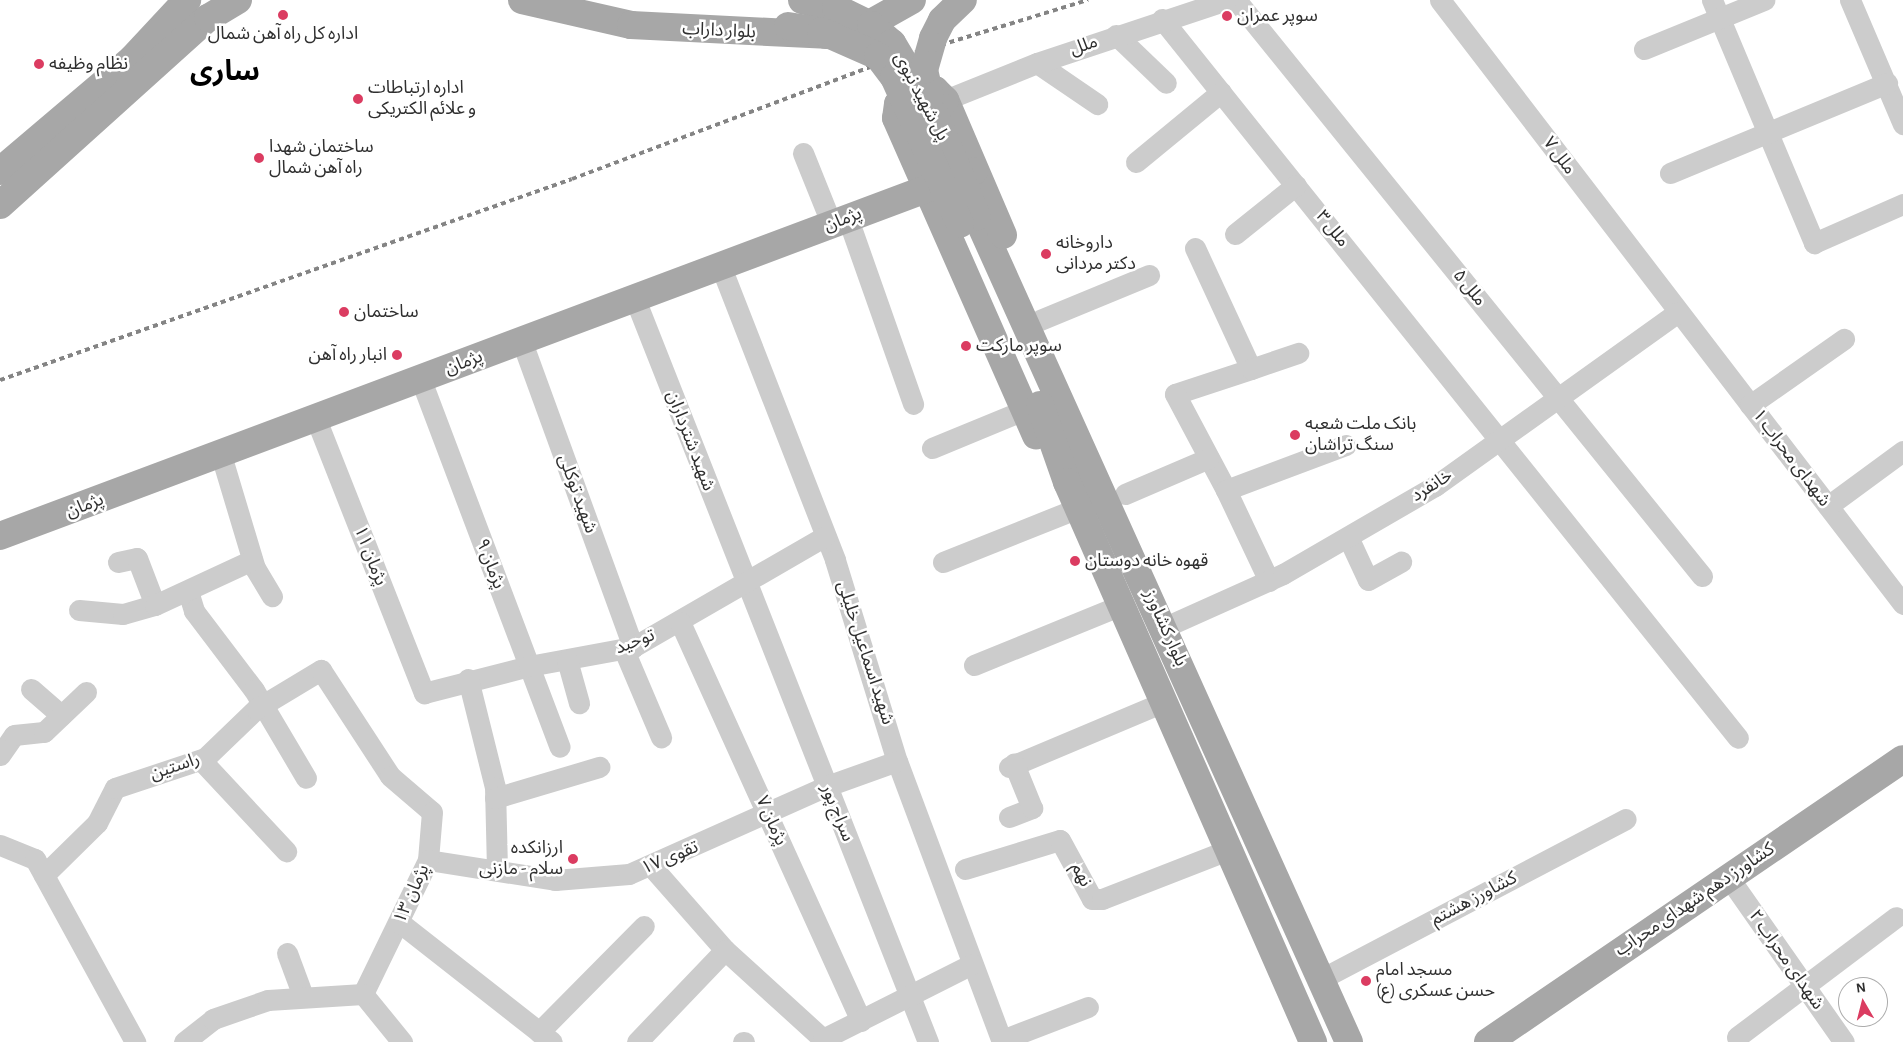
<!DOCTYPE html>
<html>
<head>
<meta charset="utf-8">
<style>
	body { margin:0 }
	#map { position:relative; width:1903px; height:1042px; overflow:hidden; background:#fff; font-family:"Alegreya Sans","Noto Sans Arabic",sans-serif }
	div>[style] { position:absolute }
	.minor>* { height:21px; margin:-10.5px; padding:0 10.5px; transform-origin:10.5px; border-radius:10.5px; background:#ccc }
	.major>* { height:28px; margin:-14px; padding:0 14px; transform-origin:14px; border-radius:14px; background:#a7a7a7 }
	.rail>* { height:4px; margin-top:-2px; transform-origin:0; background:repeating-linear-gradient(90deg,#848484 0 5px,transparent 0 9px) }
	.major-bridge>* { height:28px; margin:-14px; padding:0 14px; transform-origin:14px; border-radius:14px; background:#a7a7a7 }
	.dots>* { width:14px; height:14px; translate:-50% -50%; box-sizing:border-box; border:2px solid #fff; border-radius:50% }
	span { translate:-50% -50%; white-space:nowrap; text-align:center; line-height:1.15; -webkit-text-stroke:5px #fff; paint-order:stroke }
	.poi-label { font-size:18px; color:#2f2f2f }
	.left { translate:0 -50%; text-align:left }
	.right { translate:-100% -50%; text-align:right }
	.street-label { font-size:18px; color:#2f2f2f }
	.town-label { font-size:28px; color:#000; font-weight:700 }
	.north { position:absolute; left:1838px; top:977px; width:50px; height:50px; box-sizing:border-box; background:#fff; border:1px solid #acacac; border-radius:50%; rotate:352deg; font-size:14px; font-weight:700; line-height:20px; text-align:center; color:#2f2f2f }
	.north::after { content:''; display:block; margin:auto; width:18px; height:22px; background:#db3c61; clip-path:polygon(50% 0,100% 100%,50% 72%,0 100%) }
</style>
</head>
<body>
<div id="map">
	<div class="minor">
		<i style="left:1236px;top:0;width:741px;rotate:51.03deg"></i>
		<i style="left:1440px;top:0;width:761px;rotate:52.53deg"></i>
		<i style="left:1712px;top:0;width:264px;rotate:67.2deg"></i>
		<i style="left:1814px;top:243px;width:97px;rotate:-23.7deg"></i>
		<i style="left:1850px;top:0;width:135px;rotate:66.9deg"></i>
		<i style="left:1162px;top:19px;width:921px;rotate:51.3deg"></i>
		<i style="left:1116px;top:35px;width:69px;rotate:43.8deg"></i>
		<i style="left:1644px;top:49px;width:130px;rotate:-22.2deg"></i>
		<i style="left:1037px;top:63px;width:73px;rotate:34.3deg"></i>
		<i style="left:945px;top:100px;width:99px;rotate:-21.9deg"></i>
		<i style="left:1037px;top:63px;width:199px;rotate:-18.4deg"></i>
		<i style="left:803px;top:153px;width:78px;rotate:68.1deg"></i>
		<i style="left:1136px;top:162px;width:110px;rotate:-39.5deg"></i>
		<i style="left:1670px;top:173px;width:235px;rotate:-22.5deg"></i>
		<i style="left:848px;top:219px;width:196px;rotate:70.6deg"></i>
		<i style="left:1235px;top:234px;width:78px;rotate:-38.8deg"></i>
		<i style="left:1195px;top:248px;width:133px;rotate:65.2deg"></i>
		<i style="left:1251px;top:369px;width:80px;rotate:161.8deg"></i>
		<i style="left:1175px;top:394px;width:109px;rotate:62deg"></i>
		<i style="left:721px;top:267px;width:314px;rotate:68.7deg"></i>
		<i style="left:835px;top:560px;width:210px;rotate:72.9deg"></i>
		<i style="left:897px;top:761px;width:300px;rotate:69.5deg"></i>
		<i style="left:635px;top:299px;width:799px;rotate:68.48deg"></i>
		<i style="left:1040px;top:320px;width:118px;rotate:-22.4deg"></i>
		<i style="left:522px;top:342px;width:325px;rotate:70deg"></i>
		<i style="left:1251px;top:369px;width:50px;rotate:-18.8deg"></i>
		<i style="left:421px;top:380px;width:392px;rotate:69.3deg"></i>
		<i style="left:1750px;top:405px;width:115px;rotate:-35.1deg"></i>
		<i style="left:316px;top:419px;width:295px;rotate:68.5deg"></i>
		<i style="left:424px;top:693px;width:108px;rotate:-14.4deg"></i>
		<i style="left:529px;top:666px;width:106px;rotate:-10.4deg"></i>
		<i style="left:633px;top:647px;width:222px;rotate:-30deg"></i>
		<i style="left:932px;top:448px;width:100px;rotate:-22.4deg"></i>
		<i style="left:221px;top:455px;width:118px;rotate:73.3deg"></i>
		<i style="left:255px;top:568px;width:33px;rotate:59deg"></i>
		<i style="left:1125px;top:494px;width:91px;rotate:-23.2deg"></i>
		<i style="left:1828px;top:506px;width:93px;rotate:-36.3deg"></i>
		<i style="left:1348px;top:537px;width:47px;rotate:65.1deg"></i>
		<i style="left:1368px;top:580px;width:38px;rotate:-29deg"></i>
		<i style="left:118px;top:562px;width:19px;rotate:-12deg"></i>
		<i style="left:137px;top:558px;width:50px;rotate:69deg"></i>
		<i style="left:943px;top:562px;width:145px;rotate:-21.8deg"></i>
		<i style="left:1269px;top:581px;width:101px;rotate:-115.3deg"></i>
		<i style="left:1226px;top:490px;width:128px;rotate:-20.6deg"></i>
		<i style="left:188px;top:591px;width:21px;rotate:73deg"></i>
		<i style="left:194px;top:611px;width:99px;rotate:52.8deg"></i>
		<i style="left:254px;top:690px;width:102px;rotate:59.4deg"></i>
		<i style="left:79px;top:610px;width:44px;rotate:5.2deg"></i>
		<i style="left:123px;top:614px;width:33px;rotate:-16deg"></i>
		<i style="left:155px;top:605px;width:107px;rotate:-24.9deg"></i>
		<i style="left:680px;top:622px;width:438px;rotate:65.6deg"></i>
		<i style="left:1165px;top:627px;width:129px;rotate:-24.2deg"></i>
		<i style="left:1283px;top:574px;width:176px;rotate:-30.1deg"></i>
		<i style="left:1435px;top:486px;width:299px;rotate:-35.6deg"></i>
		<i style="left:624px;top:650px;width:95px;rotate:67deg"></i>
		<i style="left:567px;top:660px;width:45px;rotate:74.4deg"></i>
		<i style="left:974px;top:665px;width:159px;rotate:-22.2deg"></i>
		<i style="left:468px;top:679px;width:111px;rotate:76deg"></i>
		<i style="left:495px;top:787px;width:83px;rotate:88.6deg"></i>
		<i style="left:31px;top:689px;width:40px;rotate:41deg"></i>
		<i style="left:0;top:755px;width:24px;rotate:-55deg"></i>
		<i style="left:14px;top:735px;width:30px;rotate:-6deg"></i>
		<i style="left:44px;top:732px;width:58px;rotate:-43.6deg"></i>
		<i style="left:201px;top:760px;width:125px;rotate:47deg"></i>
		<i style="left:1009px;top:767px;width:168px;rotate:-22.8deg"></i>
		<i style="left:495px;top:798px;width:109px;rotate:-16.6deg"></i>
		<i style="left:1009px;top:817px;width:25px;rotate:-21deg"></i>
		<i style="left:1032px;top:808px;width:48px;rotate:-112.2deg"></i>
		<i style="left:0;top:845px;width:38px;rotate:22deg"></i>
		<i style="left:35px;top:859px;width:209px;rotate:61.3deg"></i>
		<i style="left:428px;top:860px;width:129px;rotate:8.9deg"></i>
		<i style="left:555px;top:880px;width:74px;rotate:-4.6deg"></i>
		<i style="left:629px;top:874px;width:217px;rotate:-24deg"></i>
		<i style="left:827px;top:786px;width:74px;rotate:-19.7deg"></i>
		<i style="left:652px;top:867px;width:111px;rotate:48.7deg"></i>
		<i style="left:725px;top:950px;width:137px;rotate:42.3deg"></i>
		<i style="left:965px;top:869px;width:99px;rotate:-17deg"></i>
		<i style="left:1060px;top:840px;width:67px;rotate:61.5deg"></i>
		<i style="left:1092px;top:899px;width:10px"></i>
		<i style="left:1102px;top:899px;width:135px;rotate:-21.3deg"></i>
		<i style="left:44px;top:875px;width:74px;rotate:-44.5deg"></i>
		<i style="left:97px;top:823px;width:39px;rotate:-63deg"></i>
		<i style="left:115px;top:788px;width:95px;rotate:-18.4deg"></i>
		<i style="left:205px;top:758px;width:71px;rotate:-43.9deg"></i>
		<i style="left:256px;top:709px;width:76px;rotate:-31deg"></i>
		<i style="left:321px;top:670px;width:126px;rotate:56.9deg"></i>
		<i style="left:390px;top:776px;width:55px;rotate:40.6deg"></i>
		<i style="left:432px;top:812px;width:48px;rotate:94.8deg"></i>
		<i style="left:428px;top:860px;width:149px;rotate:115.9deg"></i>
		<i style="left:363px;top:994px;width:62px;rotate:50.9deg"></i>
		<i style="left:1729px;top:878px;width:200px;rotate:55deg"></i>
		<i style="left:399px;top:922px;width:194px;rotate:38.1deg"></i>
		<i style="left:287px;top:953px;width:46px;rotate:69.6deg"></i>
		<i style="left:1321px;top:979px;width:344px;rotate:-27.7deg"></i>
		<i style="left:539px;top:1032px;width:149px;rotate:-45.3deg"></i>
		<i style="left:1737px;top:1037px;width:199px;rotate:-37deg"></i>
		<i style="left:823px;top:1039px;width:167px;rotate:-26.7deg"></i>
		<i style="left:1002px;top:1040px;width:92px;rotate:-21deg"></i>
		<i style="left:184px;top:1042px;width:37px;rotate:-38deg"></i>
		<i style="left:213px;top:1019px;width:58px;rotate:-19.1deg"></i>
		<i style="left:268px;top:1000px;width:95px;rotate:-3.6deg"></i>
		<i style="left:637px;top:1042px;width:127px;rotate:-46.3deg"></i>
		<i style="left:743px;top:1042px;width:1px"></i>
	</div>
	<div class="major">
		<i style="left:522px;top:0;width:112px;rotate:12.9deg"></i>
		<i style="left:631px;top:25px;width:195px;rotate:2.9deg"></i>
		<i style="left:826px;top:35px;width:39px;rotate:-12deg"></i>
		<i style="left:864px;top:27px;width:55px;rotate:-29.4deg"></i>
		<i style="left:0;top:171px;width:173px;rotate:-40.3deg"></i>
		<i style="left:132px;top:59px;width:81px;rotate:-47deg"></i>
		<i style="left:0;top:205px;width:280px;rotate:-42deg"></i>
		<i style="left:208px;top:18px;width:35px;rotate:-31deg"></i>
		<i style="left:977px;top:217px;width:905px;rotate:65.73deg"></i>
		<i style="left:1003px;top:235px;width:147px;rotate:-113.2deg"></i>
		<i style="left:945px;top:100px;width:14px;rotate:-135deg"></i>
		<i style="left:935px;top:90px;width:15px;rotate:-172deg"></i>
		<i style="left:920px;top:88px;width:14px;rotate:159deg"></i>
		<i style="left:907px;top:93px;width:14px;rotate:129deg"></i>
		<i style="left:898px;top:104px;width:14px;rotate:98deg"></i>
		<i style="left:896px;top:118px;width:347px;rotate:66.2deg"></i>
		<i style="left:1040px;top:405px;width:82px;rotate:70.7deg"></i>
		<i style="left:1067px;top:482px;width:612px;rotate:66.28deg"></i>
		<i style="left:0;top:536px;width:1040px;rotate:-20.54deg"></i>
		<i style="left:1488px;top:1042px;width:502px;rotate:-34.29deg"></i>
	</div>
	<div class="rail">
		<i style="left:0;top:380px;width:606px;rotate:-19.36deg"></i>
		<i style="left:572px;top:179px;width:321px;rotate:-20.6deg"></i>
		<i style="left:872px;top:66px;width:226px;rotate:-17deg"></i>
	</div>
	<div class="major-bridge">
		<i style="left:802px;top:0;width:35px;rotate:13deg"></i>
		<i style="left:836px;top:8px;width:39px;rotate:26deg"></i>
		<i style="left:871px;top:25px;width:28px;rotate:41deg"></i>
		<i style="left:892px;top:43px;width:84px;rotate:59.2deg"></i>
		<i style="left:935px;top:115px;width:110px;rotate:67.6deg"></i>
		<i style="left:788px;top:26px;width:33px;rotate:9deg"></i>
		<i style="left:821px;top:31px;width:62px;rotate:23.7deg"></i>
		<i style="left:878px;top:56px;width:26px;rotate:53deg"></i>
		<i style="left:894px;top:77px;width:161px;rotate:65.8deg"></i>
		<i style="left:930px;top:96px;width:27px;rotate:-103deg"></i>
		<i style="left:924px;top:70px;width:33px;rotate:-74deg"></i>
		<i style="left:933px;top:38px;width:20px;rotate:-63deg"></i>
		<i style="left:942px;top:20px;width:29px;rotate:-44deg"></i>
	</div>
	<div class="dots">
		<i style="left:283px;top:15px;background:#db3c61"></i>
		<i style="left:1227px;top:16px;background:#db3c61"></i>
		<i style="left:39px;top:64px;background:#db3c61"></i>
		<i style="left:358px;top:99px;background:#db3c61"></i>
		<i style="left:259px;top:158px;background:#db3c61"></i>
		<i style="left:1046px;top:254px;background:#db3c61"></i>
		<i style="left:344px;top:312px;background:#db3c61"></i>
		<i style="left:966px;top:346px;background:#db3c61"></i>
		<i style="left:397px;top:355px;background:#db3c61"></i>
		<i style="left:1295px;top:435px;background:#db3c61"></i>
		<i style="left:1075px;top:561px;background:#db3c61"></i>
		<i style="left:573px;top:859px;background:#db3c61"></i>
		<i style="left:1366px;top:981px;background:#db3c61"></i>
	</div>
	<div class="poi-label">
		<span class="left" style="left:1237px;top:16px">سوپر عمران</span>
		<span style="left:283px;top:34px">اداره کل راه آهن شمال</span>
		<span class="left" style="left:49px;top:64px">نظام وظیفه</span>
		<span class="left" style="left:368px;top:99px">اداره ارتباطات<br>و علائم الکتریکی</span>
		<span class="left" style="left:269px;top:158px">ساختمان شهدا<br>راه آهن شمال</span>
		<span class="left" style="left:1056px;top:254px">داروخانه<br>دکتر مردانی</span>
		<span class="left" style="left:354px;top:312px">ساختمان</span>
		<span class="left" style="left:976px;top:346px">سوپر مارکت</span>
		<span class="right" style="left:387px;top:355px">انبار راه آهن</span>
		<span class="left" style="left:1305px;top:435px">بانک ملت شعبه<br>سنگ تراشان</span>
		<span class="left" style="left:1085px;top:561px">قهوه خانه دوستان</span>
		<span class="right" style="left:563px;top:859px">ارزانکده<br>سلام - مازنی</span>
		<span class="left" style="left:1376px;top:981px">مسجد امام<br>حسن عسکری (ع)</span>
	</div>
	<div class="street-label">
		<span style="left:719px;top:31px;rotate:3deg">بلوار داراب</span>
		<span style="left:1084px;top:46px;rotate:-19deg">ملل</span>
		<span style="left:921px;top:97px;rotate:62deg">پل شهید نبوی</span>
		<span style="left:1559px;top:156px;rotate:53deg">ملل ۷</span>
		<span style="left:843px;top:220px;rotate:-21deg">پژمان</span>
		<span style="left:1332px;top:229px;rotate:51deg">ملل ۳</span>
		<span style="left:1469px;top:288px;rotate:51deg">ملل ۵</span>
		<span style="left:464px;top:363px;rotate:-21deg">پژمان</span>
		<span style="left:690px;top:441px;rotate:69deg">شهید شترداران</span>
		<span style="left:1791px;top:458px;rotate:53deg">شهدای محراب ۱</span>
		<span style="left:1432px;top:486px;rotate:-32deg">خانفرد</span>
		<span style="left:577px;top:494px;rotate:70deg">شهید توکلی</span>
		<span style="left:85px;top:506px;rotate:-21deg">پژمان</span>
		<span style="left:370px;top:556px;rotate:69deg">پژمان ۱۱</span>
		<span style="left:490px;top:564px;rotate:69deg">پژمان ۹</span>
		<span style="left:1165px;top:628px;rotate:66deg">بلوار کشاورز</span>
		<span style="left:635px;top:642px;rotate:-21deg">توحید</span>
		<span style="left:865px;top:653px;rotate:72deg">شهید اسماعیل خلیلی</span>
		<span style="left:175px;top:767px;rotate:-19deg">راستین</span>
		<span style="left:837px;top:813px;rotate:68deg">سراج پور</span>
		<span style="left:771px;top:821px;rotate:66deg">پژمان ۷</span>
		<span style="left:670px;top:858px;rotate:-23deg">تقوی ۱۷</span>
		<span style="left:1081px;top:875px;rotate:64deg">نهم</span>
		<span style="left:412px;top:894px;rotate:-66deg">پژمان ۱۳</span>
		<span style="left:1474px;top:899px;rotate:-28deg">کشاورز هشتم</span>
		<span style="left:1695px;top:900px;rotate:-34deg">کشاورز دهم شهدای محراب</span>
		<span style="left:1786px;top:960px;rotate:55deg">شهدای محراب ۲</span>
	</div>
	<div class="town-label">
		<span style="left:225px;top:72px">ساری</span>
	</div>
	<div class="north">N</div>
</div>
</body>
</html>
